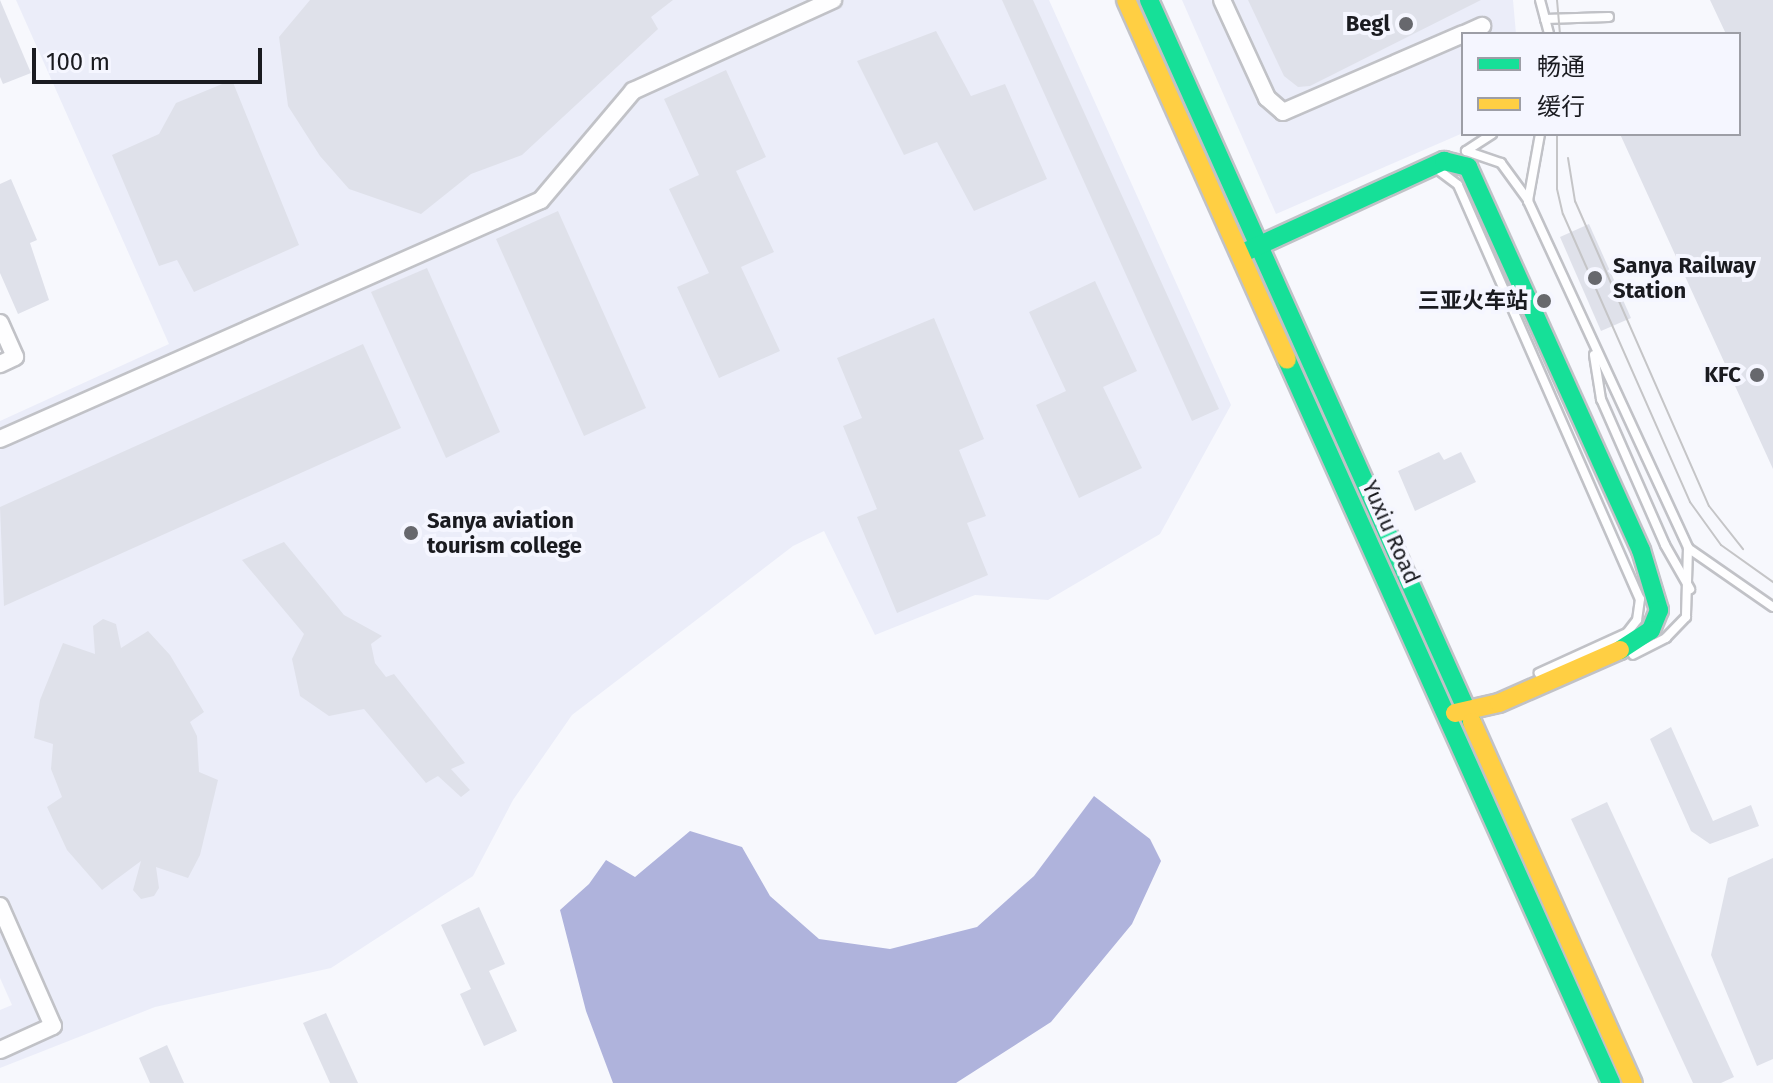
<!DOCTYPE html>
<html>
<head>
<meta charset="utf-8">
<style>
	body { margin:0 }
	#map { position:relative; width:1773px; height:1083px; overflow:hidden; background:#f7f8fd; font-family:"Fira Sans","Noto Sans SC",sans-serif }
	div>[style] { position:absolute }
	.built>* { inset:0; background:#ebedf9 }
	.water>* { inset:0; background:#afb3dc }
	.building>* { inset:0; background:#dfe1ea }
	.roads { filter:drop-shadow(2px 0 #c1c2c7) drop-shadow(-2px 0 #c1c2c7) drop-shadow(0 2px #c1c2c7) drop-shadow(0 -2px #c1c2c7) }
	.lane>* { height:8px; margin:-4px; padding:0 4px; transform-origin:4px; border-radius:4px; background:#fefeff }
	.street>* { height:16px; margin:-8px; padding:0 8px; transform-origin:8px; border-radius:8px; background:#fefeff }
	.fast>* { height:18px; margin:-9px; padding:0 9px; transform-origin:9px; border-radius:9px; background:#16e098 }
	.slow>* { height:18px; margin:-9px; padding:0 9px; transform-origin:9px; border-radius:9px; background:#ffcf43 }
	.tram>* { height:2px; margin:-1px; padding:0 1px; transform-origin:1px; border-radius:1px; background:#c5c5c7 }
	.dots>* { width:22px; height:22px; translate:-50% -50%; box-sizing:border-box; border:4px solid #f5f6ff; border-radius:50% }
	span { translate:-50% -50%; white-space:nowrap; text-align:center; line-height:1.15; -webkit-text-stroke:8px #f5f6ff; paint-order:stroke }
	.poi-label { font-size:22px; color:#1a1b20; font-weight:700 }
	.right { translate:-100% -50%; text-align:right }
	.left { translate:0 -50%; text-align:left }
	.street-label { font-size:22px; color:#1a1b20 }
	.legend { position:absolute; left:1461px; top:32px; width:280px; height:104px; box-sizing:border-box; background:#f5f6ff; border:2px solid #9d9ea6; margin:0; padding:10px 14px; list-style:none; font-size:24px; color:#1a1b20 }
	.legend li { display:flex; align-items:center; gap:16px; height:40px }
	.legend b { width:40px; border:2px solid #9d9ea6 }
	.scale { position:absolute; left:32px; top:48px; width:230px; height:36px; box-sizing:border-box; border:4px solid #1a1b20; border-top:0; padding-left:10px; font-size:24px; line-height:28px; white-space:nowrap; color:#1a1b20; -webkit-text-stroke:6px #f5f6ff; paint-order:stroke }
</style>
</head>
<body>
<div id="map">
	<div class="built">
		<i style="clip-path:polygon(16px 0,1049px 0,1231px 405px,1160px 534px,1048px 600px,975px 595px,875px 635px,824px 531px,793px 546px,572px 715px,513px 800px,473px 876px,331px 968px,155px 1007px,0 1068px,0 1010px,12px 1005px,0 978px,0 421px,169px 344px)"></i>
		<i style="clip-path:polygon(1182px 0,1513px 0,1516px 34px,1463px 34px,1463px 133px,1276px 214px)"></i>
	</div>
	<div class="water">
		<i style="clip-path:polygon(1094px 796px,1150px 839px,1161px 861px,1132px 924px,1051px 1022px,956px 1083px,613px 1083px,586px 1011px,560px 910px,589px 884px,606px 860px,635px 877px,690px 831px,742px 847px,770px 896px,819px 939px,890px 949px,977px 927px,1034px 876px)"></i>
	</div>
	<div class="building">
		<i style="clip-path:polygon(0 0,31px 73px,3px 84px,0 77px)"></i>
		<i style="clip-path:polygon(310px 0,673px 0,651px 17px,658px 29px,522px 155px,471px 174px,421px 214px,349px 189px,320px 156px,288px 106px,279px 37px)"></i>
		<i style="clip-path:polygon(1002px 0,1033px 0,1219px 409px,1192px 421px)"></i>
		<i style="clip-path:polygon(1248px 0,1481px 0,1310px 86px,1298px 87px,1284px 76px)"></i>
		<i style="clip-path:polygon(1710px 0,1773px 0,1773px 469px,1620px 134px,1739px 134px,1739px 34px,1726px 34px)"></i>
		<i style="clip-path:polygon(936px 31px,971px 96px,1005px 84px,1047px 179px,974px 211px,937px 142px,904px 155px,857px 61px)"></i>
		<i style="clip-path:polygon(726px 70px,766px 157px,736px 171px,774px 252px,741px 267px,780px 351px,719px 378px,677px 287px,709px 273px,669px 189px,699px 175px,664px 99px)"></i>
		<i style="clip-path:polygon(232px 80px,299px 245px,194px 292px,177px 260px,159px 266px,112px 155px,159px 134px,176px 103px)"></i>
		<i style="clip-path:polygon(11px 179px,37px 240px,30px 243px,49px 300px,18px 314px,0 273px,0 184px)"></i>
		<i style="clip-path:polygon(558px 211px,646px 408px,584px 436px,496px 239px)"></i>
		<i style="clip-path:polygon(1589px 224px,1631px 318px,1601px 331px,1560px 237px)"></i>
		<i style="clip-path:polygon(427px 268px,500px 432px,446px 458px,371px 292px)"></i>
		<i style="clip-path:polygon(1095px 281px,1137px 371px,1103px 387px,1142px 468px,1079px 498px,1036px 405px,1066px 391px,1029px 312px)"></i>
		<i style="clip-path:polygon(934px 318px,984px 439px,959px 450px,986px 516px,967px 523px,988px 575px,897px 613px,857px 517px,877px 509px,843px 426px,862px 418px,837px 358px)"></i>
		<i style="clip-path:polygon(363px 344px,401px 428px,4px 606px,0 507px)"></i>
		<i style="clip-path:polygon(1439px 452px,1444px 460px,1461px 452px,1476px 482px,1415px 511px,1398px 471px)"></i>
		<i style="clip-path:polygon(284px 542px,344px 615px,382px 636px,371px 644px,375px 663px,386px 677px,394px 674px,465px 763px,451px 769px,470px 790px,461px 797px,438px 776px,426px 783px,364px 709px,329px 716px,300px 696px,292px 659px,304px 634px,242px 560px)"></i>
		<i style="clip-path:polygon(103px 619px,116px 624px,121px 648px,148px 631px,170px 655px,204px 712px,190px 722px,197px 736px,199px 772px,218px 780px,200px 855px,188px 878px,156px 867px,159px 888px,154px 896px,141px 899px,133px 890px,141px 861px,102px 890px,67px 850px,47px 807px,62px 797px,51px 769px,53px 744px,34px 738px,40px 700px,63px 643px,95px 654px,93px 626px)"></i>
		<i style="clip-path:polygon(1671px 727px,1713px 821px,1751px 805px,1759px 826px,1710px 844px,1691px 831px,1650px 739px)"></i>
		<i style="clip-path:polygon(1607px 802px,1734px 1077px,1721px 1083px,1693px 1083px,1571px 819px)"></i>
		<i style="clip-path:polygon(1773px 858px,1773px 1059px,1757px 1066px,1711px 955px,1728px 878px)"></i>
		<i style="clip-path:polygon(479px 907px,505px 964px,489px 971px,517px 1031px,484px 1046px,460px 994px,471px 989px,441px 925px)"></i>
		<i style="clip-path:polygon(326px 1013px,358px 1083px,330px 1083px,303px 1023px)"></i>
		<i style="clip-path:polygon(167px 1045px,184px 1083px,150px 1083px,139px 1058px)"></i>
	</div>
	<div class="roads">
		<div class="lane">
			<i style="left:1540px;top:0;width:35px;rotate:75deg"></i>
			<i style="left:1545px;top:19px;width:64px;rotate:-1.8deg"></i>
			<i style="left:1540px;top:134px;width:68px;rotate:100.2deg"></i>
			<i style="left:1528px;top:201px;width:382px;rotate:65.2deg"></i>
			<i style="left:1688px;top:548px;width:69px;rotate:91.7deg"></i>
			<i style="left:1686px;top:617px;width:29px;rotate:134deg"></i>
			<i style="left:1666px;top:638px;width:37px;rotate:153deg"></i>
			<i style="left:1466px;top:151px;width:37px;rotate:19deg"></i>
			<i style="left:1501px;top:163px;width:46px;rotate:53.9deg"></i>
			<i style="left:1466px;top:151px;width:31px;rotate:-33deg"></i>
			<i style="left:1437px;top:169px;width:26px;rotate:37deg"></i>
			<i style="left:1458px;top:185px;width:452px;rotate:66.3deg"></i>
			<i style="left:1640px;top:599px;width:21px;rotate:98deg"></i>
			<i style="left:1637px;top:620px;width:16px;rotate:128deg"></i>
			<i style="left:1627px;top:633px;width:97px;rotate:155.6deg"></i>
			<i style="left:1594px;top:355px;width:45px;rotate:81deg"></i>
			<i style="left:1601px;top:399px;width:159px;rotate:66.3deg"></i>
			<i style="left:1665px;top:545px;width:51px;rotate:60.4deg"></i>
			<i style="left:1688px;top:548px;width:103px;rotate:34.8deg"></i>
		</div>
		<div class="street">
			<i style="left:1222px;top:0;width:108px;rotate:65.3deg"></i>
			<i style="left:1267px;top:98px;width:21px;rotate:41deg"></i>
			<i style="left:1283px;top:112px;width:196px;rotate:-23.4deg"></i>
			<i style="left:1464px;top:34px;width:20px;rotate:-24deg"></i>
			<i style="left:0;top:323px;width:37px;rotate:66deg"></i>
			<i style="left:15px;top:357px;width:17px;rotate:155deg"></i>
			<i style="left:0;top:439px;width:591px;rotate:-23.83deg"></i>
			<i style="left:541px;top:200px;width:143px;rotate:-49.8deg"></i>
			<i style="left:633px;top:91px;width:220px;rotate:-24.5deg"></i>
			<i style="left:0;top:906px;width:131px;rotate:66.2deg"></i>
			<i style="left:53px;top:1026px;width:58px;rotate:155.6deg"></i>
		</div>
		<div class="fast">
			<i style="left:1149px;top:0;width:791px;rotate:65.9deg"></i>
			<i style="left:1247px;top:251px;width:217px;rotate:-24.6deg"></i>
			<i style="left:1444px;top:161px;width:25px;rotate:14deg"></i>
			<i style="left:1468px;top:167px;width:420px;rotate:65.7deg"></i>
			<i style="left:1641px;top:550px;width:63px;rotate:73.3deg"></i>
			<i style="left:1659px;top:610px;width:22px;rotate:112deg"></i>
			<i style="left:1651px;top:630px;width:37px;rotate:147deg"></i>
			<i style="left:1287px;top:360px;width:792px;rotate:65.86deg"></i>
		</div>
		<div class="slow">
			<i style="left:1126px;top:0;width:394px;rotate:65.9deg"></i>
			<i style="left:1455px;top:713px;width:45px;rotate:-12.8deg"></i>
			<i style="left:1499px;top:703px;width:132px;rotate:-23.7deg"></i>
			<i style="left:1472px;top:722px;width:395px;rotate:66deg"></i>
		</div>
	</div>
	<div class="tram">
		<i style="left:1557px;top:0;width:34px;rotate:85deg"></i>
		<i style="left:1557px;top:134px;width:55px;rotate:90deg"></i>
		<i style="left:1557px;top:189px;width:26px;rotate:77deg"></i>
		<i style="left:1563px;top:214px;width:315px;rotate:66.2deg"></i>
		<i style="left:1690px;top:502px;width:53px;rotate:54.2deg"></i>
		<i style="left:1721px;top:545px;width:64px;rotate:35.4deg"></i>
		<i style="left:1568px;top:158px;width:44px;rotate:80.8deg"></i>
		<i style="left:1575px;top:201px;width:333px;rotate:66.3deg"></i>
		<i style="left:1709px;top:506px;width:55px;rotate:51.7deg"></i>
	</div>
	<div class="dots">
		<i style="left:1406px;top:24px;background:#67686d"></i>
		<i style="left:1595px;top:278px;background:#67686d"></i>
		<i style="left:1544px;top:301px;background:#67686d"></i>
		<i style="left:1757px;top:375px;background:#67686d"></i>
		<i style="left:411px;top:533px;background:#67686d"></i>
	</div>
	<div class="poi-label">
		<span class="right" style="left:1390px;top:24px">Begl</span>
		<span class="left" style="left:1613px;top:278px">Sanya Railway<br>Station</span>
		<span class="right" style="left:1528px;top:301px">三亚火车站</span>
		<span class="right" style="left:1741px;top:375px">KFC</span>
		<span class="left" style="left:427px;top:533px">Sanya aviation<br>tourism college</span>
	</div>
	<div class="street-label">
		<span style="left:1391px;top:532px;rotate:66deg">Yuxiu Road</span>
	</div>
	<ul class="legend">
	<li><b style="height:10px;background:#16e098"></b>畅通</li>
	<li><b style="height:10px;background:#ffcf43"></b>缓行</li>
	</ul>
	<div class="scale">100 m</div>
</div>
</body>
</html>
